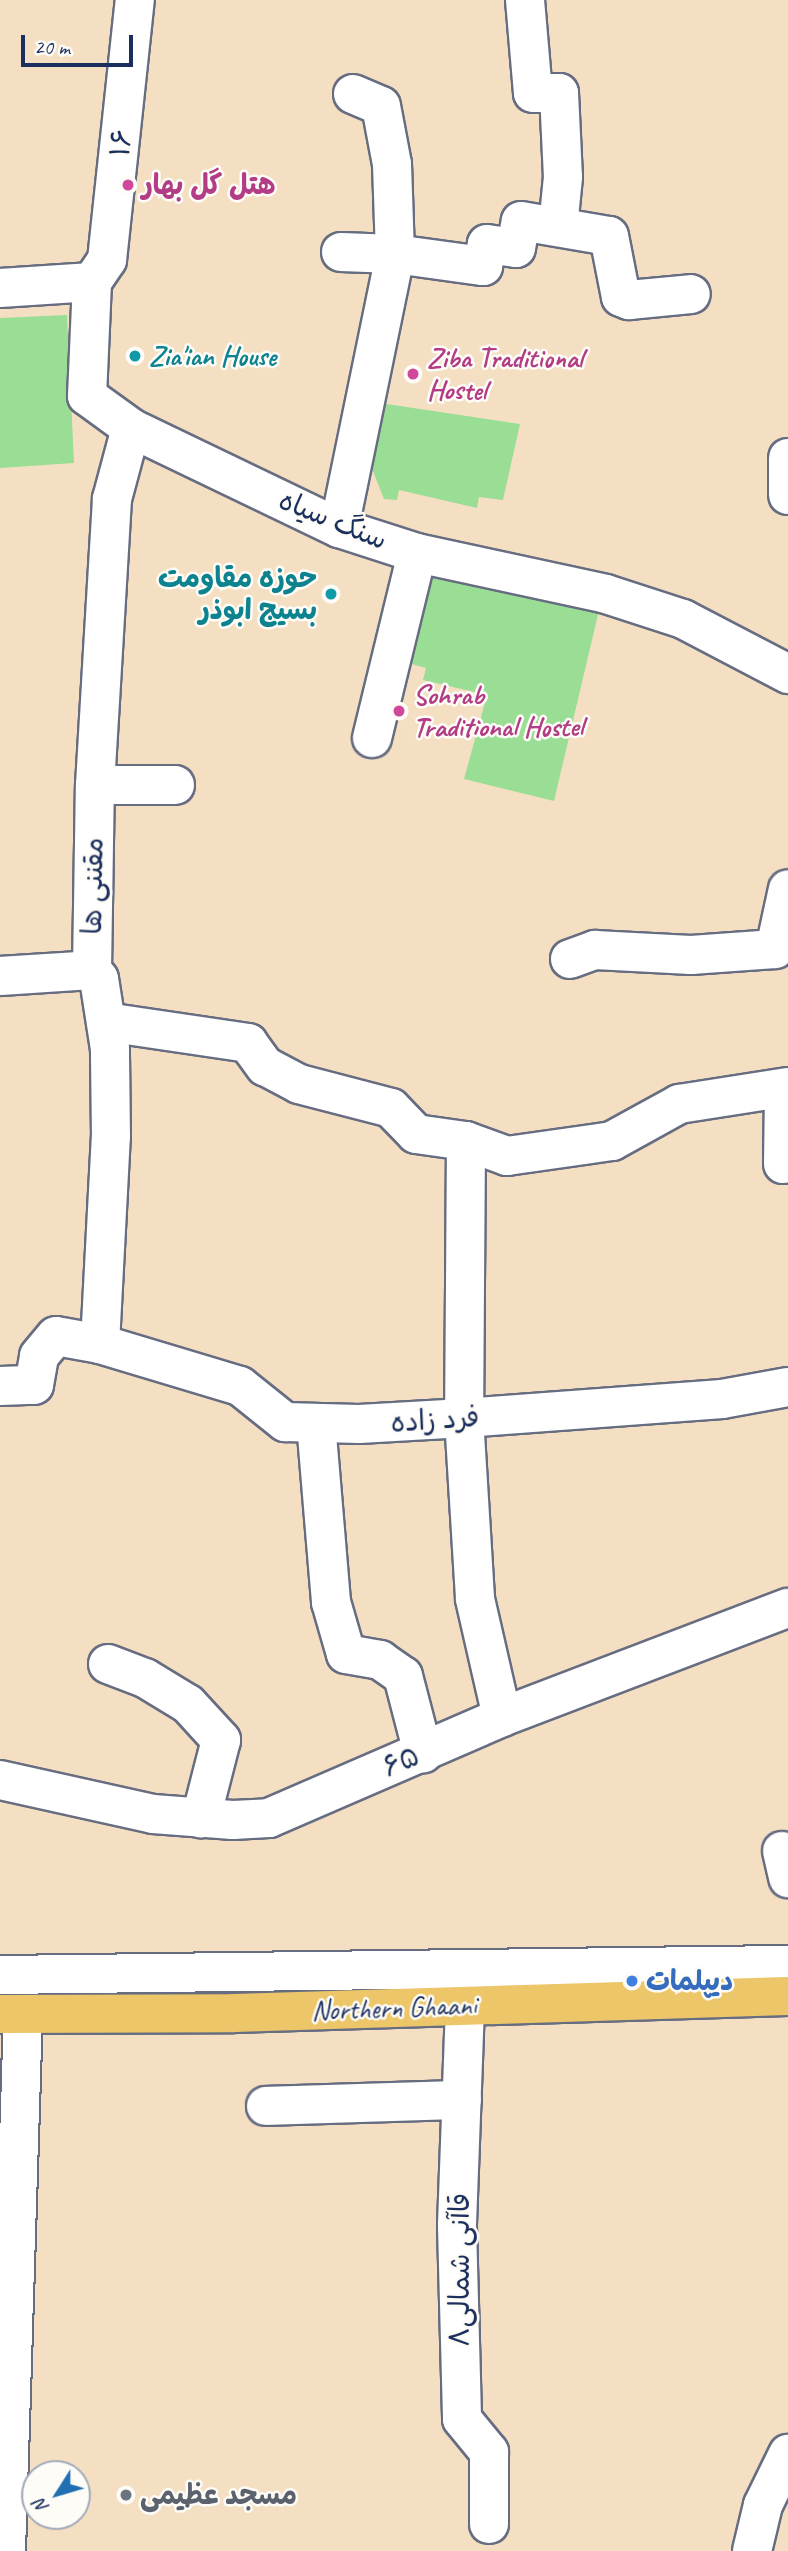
<!DOCTYPE html>
<html>
<head>
<meta charset="utf-8">
<style>
	body { margin:0 }
	#map { position:relative; width:788px; height:2551px; overflow:hidden; background:#f4dfc3; font-family:Caveat,"Playpen Sans Arabic",sans-serif }
	div>[style] { position:absolute }
	.green>* { inset:0; background:#9add95 }
	.roads { filter:drop-shadow(2px 0 #676d81) drop-shadow(-2px 0 #676d81) drop-shadow(0 2px #676d81) drop-shadow(0 -2px #676d81) }
	.minor>* { height:38px; margin:-19px; padding:0 19px; transform-origin:19px; border-radius:19px; background:#fff }
	.major>* { height:38px; margin:-19px; padding:0 19px; transform-origin:19px; border-radius:19px; background:#ecc669 }
	.dots>* { width:19px; height:19px; translate:-50% -50%; box-sizing:border-box; border:4px solid #fdfcf7; border-radius:50% }
	span { translate:-50% -50%; white-space:nowrap; text-align:center; line-height:1.15; -webkit-text-stroke:5px #fdfcf7; paint-order:stroke }
	.street-label { font-size:28px; color:#1b2f5e }
	.hotel-label { font-size:28px; color:#b23c85; font-weight:700 }
	.left { translate:0 -50%; text-align:left }
	.culture-label { font-size:28px; color:#0d838f; font-weight:700 }
	.right { translate:-100% -50%; text-align:right }
	.shop-label { font-size:28px; color:#366cbe; font-weight:700 }
	.worship-label { font-size:28px; color:#5b616d; font-weight:700 }
	.north { position:absolute; left:21px; top:2460px; width:70px; height:70px; box-sizing:border-box; background:#fdfcf7; border:2px solid #a3aaba; border-radius:50%; rotate:233deg; font-size:19px; font-weight:700; line-height:28px; text-align:center; color:#1b2f5e }
	.north::after { content:''; display:block; margin:auto; width:24px; height:32px; background:#1f6fb2; clip-path:polygon(50% 0,100% 100%,50% 72%,0 100%) }
	.scale { position:absolute; left:21px; top:35px; width:112px; height:32px; box-sizing:border-box; border:4px solid #1b2f5e; border-top:0; padding-left:9px; font-size:21px; line-height:24px; white-space:nowrap; color:#1b2f5e; -webkit-text-stroke:5px #fdfcf7; paint-order:stroke }
</style>
</head>
<body>
<div id="map">
	<div class="green">
		<i style="clip-path:polygon(67px 315px,74px 463px,0 468px,0 318px)"></i>
		<i style="clip-path:polygon(380px 403px,520px 424px,503px 500px,479px 497px,477px 508px,399px 490px,397px 500px,384px 499px,367px 456px)"></i>
		<i style="clip-path:polygon(435px 567px,600px 606px,554px 801px,464px 779px,487px 695px,423px 680px,426px 668px,398px 660px)"></i>
	</div>
	<div class="roads">
		<div class="minor">
			<i style="left:525px;top:0;width:93px;rotate:85.1deg"></i>
			<i style="left:533px;top:93px;width:26px"></i>
			<i style="left:559px;top:93px;width:84px;rotate:87.3deg"></i>
			<i style="left:563px;top:177px;width:50px;rotate:95.7deg"></i>
			<i style="left:353px;top:94px;width:30px;rotate:23deg"></i>
			<i style="left:381px;top:106px;width:59px;rotate:79.3deg"></i>
			<i style="left:392px;top:164px;width:90px;rotate:88.1deg"></i>
			<i style="left:395px;top:254px;width:89px;rotate:7.8deg"></i>
			<i style="left:483px;top:266px;width:22px;rotate:-80deg"></i>
			<i style="left:487px;top:244px;width:29px;rotate:8deg"></i>
			<i style="left:516px;top:248px;width:27px;rotate:-80deg"></i>
			<i style="left:521px;top:221px;width:89px;rotate:9.7deg"></i>
			<i style="left:609px;top:236px;width:62px;rotate:78.9deg"></i>
			<i style="left:621px;top:297px;width:9px;rotate:21deg"></i>
			<i style="left:629px;top:300px;width:62px;rotate:-5.5deg"></i>
			<i style="left:92px;top:282px;width:27px;rotate:-56deg"></i>
			<i style="left:107px;top:260px;width:262px;rotate:-83.9deg"></i>
			<i style="left:0;top:288px;width:92px;rotate:-3.7deg"></i>
			<i style="left:92px;top:282px;width:114px;rotate:92.5deg"></i>
			<i style="left:87px;top:396px;width:54px;rotate:36deg"></i>
			<i style="left:131px;top:428px;width:231px;rotate:25.7deg"></i>
			<i style="left:339px;top:528px;width:82px;rotate:17.8deg"></i>
			<i style="left:417px;top:553px;width:193px;rotate:12.2deg"></i>
			<i style="left:606px;top:594px;width:81px;rotate:18deg"></i>
			<i style="left:683px;top:619px;width:119px;rotate:27.6deg"></i>
			<i style="left:788px;top:458px;width:37px;rotate:90deg"></i>
			<i style="left:339px;top:528px;width:280px;rotate:-78.4deg"></i>
			<i style="left:395px;top:254px;width:54px;rotate:-177.9deg"></i>
			<i style="left:372px;top:738px;width:190px;rotate:-76.3deg"></i>
			<i style="left:95px;top:785px;width:80px"></i>
			<i style="left:570px;top:959px;width:27px;rotate:-20deg"></i>
			<i style="left:595px;top:950px;width:96px;rotate:3deg"></i>
			<i style="left:691px;top:955px;width:84px;rotate:-4.1deg"></i>
			<i style="left:775px;top:949px;width:61px;rotate:-77.8deg"></i>
			<i style="left:0;top:976px;width:92px;rotate:-3.7deg"></i>
			<i style="left:106px;top:1022px;width:144px;rotate:8.4deg"></i>
			<i style="left:248px;top:1043px;width:29px;rotate:54deg"></i>
			<i style="left:265px;top:1066px;width:38px;rotate:28deg"></i>
			<i style="left:299px;top:1084px;width:95px;rotate:14.6deg"></i>
			<i style="left:391px;top:1108px;width:36px;rotate:46deg"></i>
			<i style="left:416px;top:1134px;width:50px;rotate:8deg"></i>
			<i style="left:466px;top:1141px;width:44px;rotate:20.1deg"></i>
			<i style="left:507px;top:1156px;width:106px;rotate:-8.1deg"></i>
			<i style="left:612px;top:1141px;width:77px;rotate:-28.9deg"></i>
			<i style="left:679px;top:1104px;width:110px;rotate:-8.9deg"></i>
			<i style="left:466px;top:1141px;width:277px;rotate:90.4deg"></i>
			<i style="left:464px;top:1418px;width:181px;rotate:86.5deg"></i>
			<i style="left:475px;top:1599px;width:121px;rotate:77.1deg"></i>
			<i style="left:783px;top:1164px;width:76px;rotate:-89.2deg"></i>
			<i style="left:100px;top:1344px;width:207px;rotate:-87deg"></i>
			<i style="left:111px;top:1137px;width:88px;rotate:-90.7deg"></i>
			<i style="left:110px;top:1049px;width:71px;rotate:-98.9deg"></i>
			<i style="left:99px;top:979px;width:11px;rotate:-128deg"></i>
			<i style="left:92px;top:970px;width:185px;rotate:-89.1deg"></i>
			<i style="left:95px;top:785px;width:287px;rotate:-86.6deg"></i>
			<i style="left:112px;top:499px;width:73px;rotate:-75deg"></i>
			<i style="left:0;top:1386px;width:34px;rotate:-2deg"></i>
			<i style="left:34px;top:1385px;width:29px;rotate:-80deg"></i>
			<i style="left:39px;top:1356px;width:26px;rotate:-50deg"></i>
			<i style="left:56px;top:1336px;width:45px;rotate:10.3deg"></i>
			<i style="left:100px;top:1344px;width:146px;rotate:16.7deg"></i>
			<i style="left:240px;top:1386px;width:58px;rotate:38.7deg"></i>
			<i style="left:285px;top:1422px;width:74px;rotate:1.5deg"></i>
			<i style="left:359px;top:1424px;width:105px;rotate:-3.3deg"></i>
			<i style="left:464px;top:1418px;width:259px;rotate:-4.2deg"></i>
			<i style="left:722px;top:1399px;width:67px;rotate:-10.3deg"></i>
			<i style="left:316px;top:1423px;width:180px;rotate:85.2deg"></i>
			<i style="left:331px;top:1602px;width:54px;rotate:73.9deg"></i>
			<i style="left:346px;top:1654px;width:35px;rotate:10deg"></i>
			<i style="left:380px;top:1660px;width:28px;rotate:35deg"></i>
			<i style="left:403px;top:1676px;width:80px;rotate:75.4deg"></i>
			<i style="left:108px;top:1664px;width:40px;rotate:21deg"></i>
			<i style="left:145px;top:1678px;width:50px;rotate:31.2deg"></i>
			<i style="left:188px;top:1704px;width:49px;rotate:47.5deg"></i>
			<i style="left:221px;top:1740px;width:81px;rotate:104.4deg"></i>
			<i style="left:0;top:1780px;width:157px;rotate:12.5deg"></i>
			<i style="left:153px;top:1814px;width:80px;rotate:4.3deg"></i>
			<i style="left:233px;top:1820px;width:36px;rotate:-3deg"></i>
			<i style="left:269px;top:1818px;width:254px;rotate:-23.4deg"></i>
			<i style="left:502px;top:1717px;width:306px;rotate:-20.9deg"></i>
			<i style="left:782px;top:1851px;width:28px;rotate:77deg"></i>
			<i style="left:0;top:1975px;width:788px;rotate:-0.73deg"></i>
			<i style="left:465px;top:2006px;width:220px;rotate:92.1deg"></i>
			<i style="left:457px;top:2226px;width:193px;rotate:88.5deg"></i>
			<i style="left:462px;top:2419px;width:43px;rotate:50.7deg"></i>
			<i style="left:489px;top:2452px;width:72px;rotate:90deg"></i>
			<i style="left:266px;top:2106px;width:196px;rotate:-1.8deg"></i>
			<i style="left:6px;top:2551px;width:537px;rotate:-88.19deg"></i>
			<i style="left:752px;top:2551px;width:47px;rotate:-76.6deg"></i>
			<i style="left:763px;top:2505px;width:57px;rotate:-63.9deg"></i>
		</div>
		<div class="major">
			<i style="left:0;top:2014px;width:234px;rotate:-0.2deg"></i>
			<i style="left:234px;top:2013px;width:554px;rotate:-1.76deg"></i>
		</div>
	</div>
	<div class="dots">
		<i style="left:128px;top:185px;background:#d1479c"></i>
		<i style="left:135px;top:356px;background:#0f9aa8"></i>
		<i style="left:413px;top:374px;background:#d1479c"></i>
		<i style="left:331px;top:594px;background:#0f9aa8"></i>
		<i style="left:399px;top:711px;background:#d1479c"></i>
		<i style="left:632px;top:1981px;background:#3f7fe0"></i>
		<i style="left:126px;top:2495px;background:#6b7280"></i>
	</div>
	<div class="street-label">
		<span style="left:121px;top:143px;rotate:-84deg">۱۶</span>
		<span style="left:333px;top:520px;rotate:22deg">سنگ سیاه</span>
		<span style="left:93px;top:886px;rotate:-89deg">مقننی ها</span>
		<span style="left:435px;top:1420px;rotate:-4deg">فرد زاده</span>
		<span style="left:401px;top:1762px;rotate:-23deg">۶۵</span>
		<span style="left:394px;top:2008px;rotate:-2deg">Northern Ghaani</span>
		<span style="left:460px;top:2270px;rotate:-90deg">قاآنی شمالی۸</span>
	</div>
	<div class="hotel-label">
		<span class="left" style="left:142px;top:185px">هتل گل بهار</span>
		<span class="left" style="left:427px;top:374px">Ziba Traditional<br>Hostel</span>
		<span class="left" style="left:413px;top:711px">Sohrab<br>Traditional Hostel</span>
	</div>
	<div class="culture-label">
		<span class="left" style="left:149px;top:356px">Zia'ian House</span>
		<span class="right" style="left:317px;top:594px">حوزه مقاومت<br>بسیج ابوذر</span>
	</div>
	<div class="shop-label">
		<span class="left" style="left:646px;top:1981px">دیپلمات</span>
	</div>
	<div class="worship-label">
		<span class="left" style="left:140px;top:2495px">مسجد عظیمی</span>
	</div>
	<div class="north">N</div>
	<div class="scale">20 m</div>
</div>
</body>
</html>
